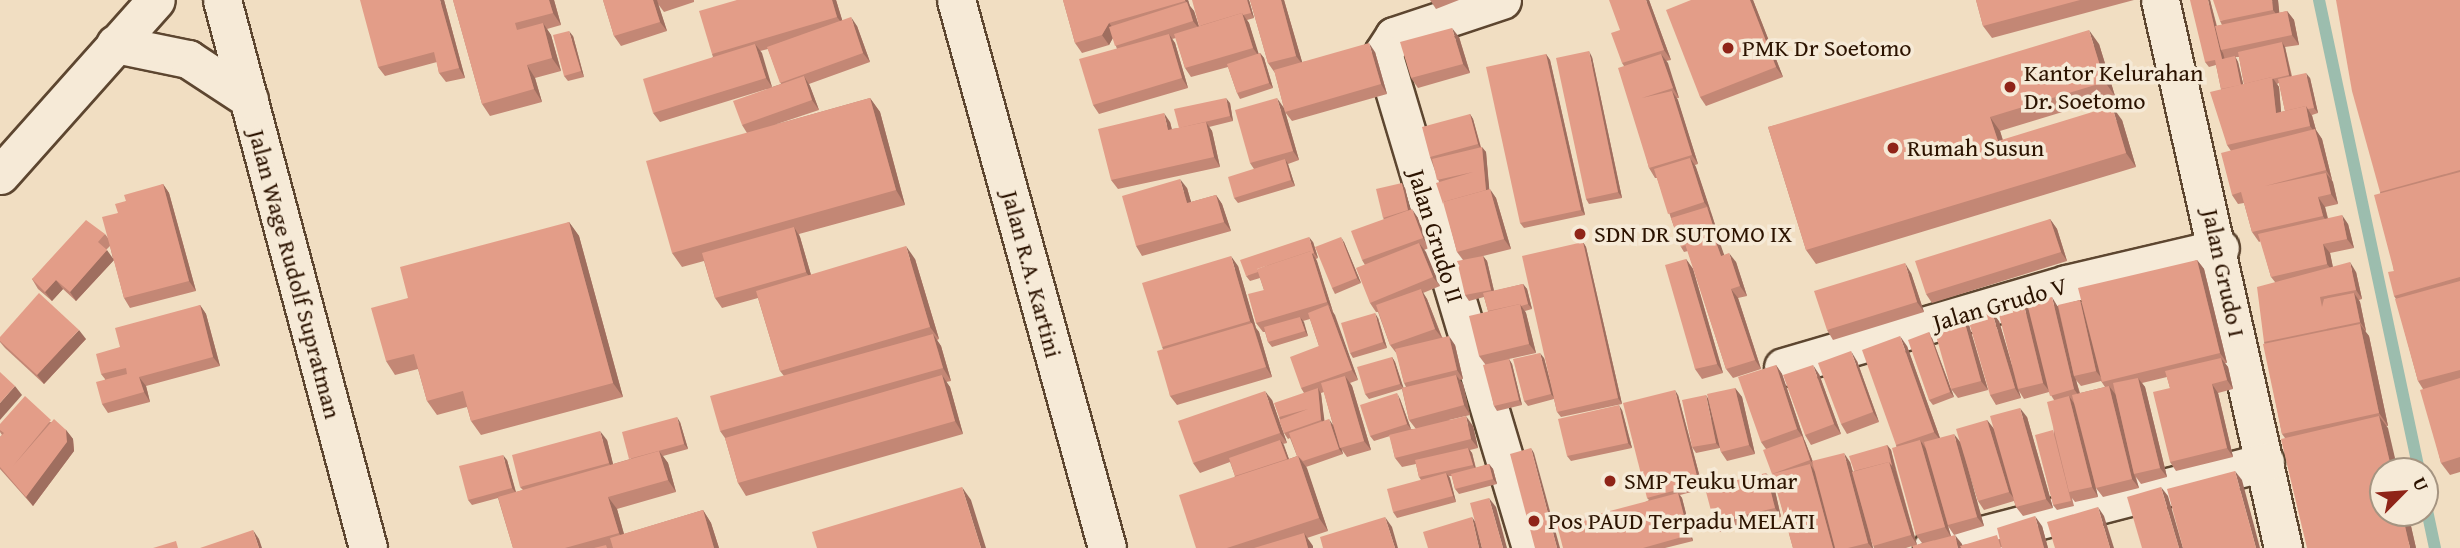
<!DOCTYPE html>
<html>
<head>
<meta charset="utf-8">
<style>
	body { margin:0 }
	#map { position:relative; width:2460px; height:548px; overflow:hidden; background:#f1dec2; font-family:"Gentium Book Plus",serif }
	div>[style] { position:absolute }
	.stream>* { height:12px; margin:-6px; padding:0 6px; transform-origin:6px; border-radius:6px; background:#9cbdae }
	.roads { filter:drop-shadow(2px 0 #5d4630) drop-shadow(-2px 0 #5d4630) drop-shadow(0 2px #5d4630) drop-shadow(0 -2px #5d4630) }
	.minor>* { height:37px; margin:-18.5px; padding:0 18.5px; transform-origin:18.5px; border-radius:18.5px; background:#f6ead7 }
	.wall>* { inset:0; background:#c38775 }
	.shaded-wall>* { inset:0; background:#9f6e5f }
	.building>* { inset:0; background:#e39d88 }
	.dots>* { width:19px; height:19px; translate:-50% -50%; box-sizing:border-box; border:4px solid #f6ead7; border-radius:50% }
	span { translate:-50% -50%; white-space:nowrap; text-align:center; line-height:1.15; -webkit-text-stroke:7px #f6ead7; paint-order:stroke }
	.poi-label { font-size:24px; color:#2c1300 }
	.left { translate:0 -50%; text-align:left }
	.street-label { font-size:24px; color:#2c1300 }
	.north { position:absolute; left:2369px; top:457px; width:70px; height:70px; box-sizing:border-box; background:#f6ead7; border:2px solid #a59481; border-radius:50%; rotate:65deg; font-size:19px; font-weight:700; line-height:28px; text-align:center; color:#2c1300 }
	.north::after { content:''; display:block; margin:auto; width:24px; height:32px; background:#8f2418; clip-path:polygon(50% 0,100% 100%,50% 72%,0 100%) }
</style>
</head>
<body>
<div id="map">
	<div class="stream">
		<i style="left:2319px;top:0;width:481px;rotate:78deg"></i>
		<i style="left:2425px;top:501px;width:48px;rotate:78deg"></i>
	</div>
	<div class="roads">
		<div class="minor">
			<i style="left:222px;top:0;width:567px;rotate:75.08deg"></i>
			<i style="left:956px;top:0;width:568px;rotate:74.59deg"></i>
			<i style="left:1502px;top:0;width:114px;rotate:161.6deg"></i>
			<i style="left:1394px;top:36px;width:20px;rotate:123deg"></i>
			<i style="left:1383px;top:53px;width:517px;rotate:73.35deg"></i>
			<i style="left:2160px;top:0;width:562px;rotate:77.35deg"></i>
			<i style="left:115px;top:44px;width:75px;rotate:11.6deg"></i>
			<i style="left:188px;top:59px;width:73px;rotate:33.3deg"></i>
			<i style="left:0;top:175px;width:234px;rotate:-48.3deg"></i>
			<i style="left:1783px;top:367px;width:295px;rotate:-16.3deg"></i>
			<i style="left:2066px;top:284px;width:158px;rotate:-13.2deg"></i>
			<i style="left:1932px;top:548px;width:344px;rotate:-14.5deg"></i>
		</div>
	</div>
	<div class="wall">
		<i style="clip-path:polygon(444px 0,465px 78px,446px 82px,439px 73px,437px 62px,385px 76px,378px 67px)"></i>
		<i style="clip-path:polygon(453px 0,554px 0,561px 25px,547px 29px,551px 35px,561px 71px,535px 78px,542px 102px,490px 116px,482px 104px)"></i>
		<i style="clip-path:polygon(603px 0,694px 0,694px 2px,664px 12px,658px 4px,667px 31px,621px 46px,614px 36px)"></i>
		<i style="clip-path:polygon(evenodd,737px 0,836px 0,842px 20px,857px 26px,870px 62px,809px 84px,819px 110px,774px 125px,870px 98px,880px 112px,905px 205px,799px 234px,800px 237px,811px 275px,915px 259px,939px 339px,937px 340px,941px 346px,951px 381px,946px 382px,950px 387px,963px 434px,746px 496px,738px 483px,725px 438px,720px 431px,784px 376px,780px 371px,758px 298px,722px 308px,715px 298px,704px 261px,682px 267px,672px 253px,747px 133px,742px 125px,767px 89px,660px 122px,653px 113px,713px 57px,712px 54px,737px 0,768px 49px,781px 84px,772px 87px,760px 51px,768px 49px)"></i>
		<i style="clip-path:polygon(1063px 0,1188px 0,1190px 6px,1194px 11px,1199px 26px,1249px 0,1254px 18px,1247px 20px,1249px 23px,1258px 54px,1260px 53px,1264px 58px,1273px 88px,1240px 99px,1237px 93px,1228px 67px,1191px 77px,1185px 68px,1176px 38px,1172px 39px,1175px 43px,1188px 88px,1099px 114px,1093px 105px,1117px 49px,1113px 38px,1109px 45px,1082px 53px,1075px 43px)"></i>
		<i style="clip-path:polygon(1250px 0,1284px 0,1302px 62px,1375px 52px,1387px 94px,1292px 121px,1285px 112px,1275px 73px,1268px 63px)"></i>
		<i style="clip-path:polygon(1430px 0,1459px 0,1436px 9px)"></i>
		<i style="clip-path:polygon(1649px 0,1671px 60px,1666px 61px,1679px 98px,1677px 98px,1698px 164px,1695px 165px,1720px 240px,1718px 241px,1724px 255px,1736px 262px,1747px 296px,1738px 298px,1761px 369px,1733px 378px,1726px 369px,1688px 251px,1684px 252px,1681px 247px,1657px 178px,1655px 178px,1649px 168px,1624px 66px,1622px 63px,1620px 30px)"></i>
		<i style="clip-path:polygon(1691px 0,1753px 0,1783px 77px,1706px 106px,1700px 97px)"></i>
		<i style="clip-path:polygon(1976px 0,2134px 0,1992px 38px,1983px 26px)"></i>
		<i style="clip-path:polygon(evenodd,2210px 0,2217px 26px,2222px 25px,2220px 21px,2278px 0,2279px 13px,2287px 11px,2294px 20px,2299px 45px,2285px 47px,2292px 76px,2310px 78px,2318px 113px,2312px 115px,2316px 130px,2322px 139px,2338px 204px,2325px 207px,2328px 218px,2348px 224px,2354px 248px,2330px 253px,2333px 267px,2356px 272px,2362px 299px,2359px 300px,2360px 302px,2366px 331px,2365px 332px,2369px 336px,2388px 426px,2386px 426px,2398px 471px,2383px 471px,2383px 513px,2408px 513px,2416px 548px,2285px 438px,2282px 434px,2264px 342px,2275px 282px,2271px 277px,2261px 241px,2259px 242px,2252px 232px,2244px 203px,2238px 204px,2232px 195px,2231px 151px,2227px 145px,2221px 89px,2216px 65px,2209px 67px,2205px 62px,2210px 0,2235px 57px,2239px 57px,2244px 84px,2243px 84px,2238px 62px,2235px 57px,2210px 0,2279px 83px,2285px 111px,2281px 112px,2279px 87px,2277px 84px,2279px 83px)"></i>
		<i style="clip-path:polygon(2460px 0,2460px 472px,2450px 475px,2441px 463px,2423px 389px,2418px 381px,2396px 299px,2394px 296px,2394px 271px,2380px 192px)"></i>
		<i style="clip-path:polygon(573px 36px,584px 77px,568px 81px,564px 76px)"></i>
		<i style="clip-path:polygon(1459px 37px,1470px 73px,1418px 88px,1411px 78px)"></i>
		<i style="clip-path:polygon(2099px 44px,2115px 96px,2000px 131px,2003px 140px,2122px 120px,2136px 167px,1816px 264px,1806px 250px,1768px 127px)"></i>
		<i style="clip-path:polygon(1546px 54px,1550px 60px,1585px 215px,1524px 228px,1520px 223px)"></i>
		<i style="clip-path:polygon(1592px 57px,1622px 198px,1589px 204px,1586px 199px)"></i>
		<i style="clip-path:polygon(1230px 103px,1233px 121px,1209px 127px,1212px 131px,1220px 167px,1118px 189px,1111px 180px,1170px 122px,1172px 129px,1179px 128px)"></i>
		<i style="clip-path:polygon(1284px 108px,1299px 160px,1288px 164px,1295px 186px,1238px 203px,1234px 198px,1254px 169px,1250px 163px)"></i>
		<i style="clip-path:polygon(1470px 114px,1473px 119px,1481px 147px,1486px 152px,1489px 189px,1496px 198px,1511px 249px,1483px 256px,1487px 261px,1494px 291px,1523px 284px,1527px 289px,1532px 309px,1525px 311px,1526px 313px,1536px 353px,1509px 359px,1512px 364px,1522px 405px,1497px 411px,1494px 406px,1485px 364px,1479px 356px,1488px 311px,1484px 297px,1469px 301px,1465px 295px,1463px 260px,1457px 252px,1439px 182px,1430px 157px)"></i>
		<i style="clip-path:polygon(evenodd,163px 184px,169px 193px,196px 291px,130px 308px,124px 298px,114px 260px,76px 301px,63px 289px,52px 301px,38px 289px,32px 279px,105px 234px,108px 238px,118px 213px,126px 201px,163px 184px,110px 246px,113px 259px,106px 250px,110px 246px)"></i>
		<i style="clip-path:polygon(1187px 188px,1191px 202px,1216px 195px,1222px 204px,1231px 231px,1142px 256px,1136px 246px)"></i>
		<i style="clip-path:polygon(1405px 188px,1410px 209px,1418px 218px,1429px 248px,1424px 250px,1440px 286px,1423px 293px,1427px 299px,1442px 337px,1455px 345px,1463px 379px,1460px 380px,1463px 384px,1470px 415px,1449px 420px,1473px 426px,1478px 448px,1470px 450px,1472px 453px,1476px 468px,1489px 464px,1493px 469px,1497px 484px,1459px 494px,1455px 489px,1452px 476px,1449px 476px,1456px 502px,1397px 518px,1393px 512px,1421px 480px,1419px 477px,1416px 464px,1402px 467px,1395px 458px,1390px 436px,1374px 441px,1370px 436px,1400px 399px,1411px 429px,1416px 429px,1409px 420px,1402px 389px,1369px 399px,1365px 394px,1392px 357px,1395px 362px,1403px 388px,1406px 387px,1404px 383px,1397px 354px,1390px 345px,1378px 312px,1376px 312px,1370px 303px,1365px 265px,1362px 260px,1384px 219px,1383px 218px)"></i>
		<i style="clip-path:polygon(2050px 219px,2057px 229px,2067px 261px,1932px 303px,1926px 294px)"></i>
		<i style="clip-path:polygon(569px 222px,579px 236px,623px 397px,481px 435px,471px 421px,467px 407px,437px 415px,427px 401px,418px 369px,395px 375px,386px 361px,408px 298px)"></i>
		<i style="clip-path:polygon(evenodd,1313px 242px,1318px 258px,1316px 259px,1333px 312px,1358px 380px,1350px 383px,1352px 386px,1371px 450px,1347px 457px,1342px 450px,1343px 454px,1306px 467px,1328px 531px,1307px 538px,1313px 548px,1196px 548px,1235px 476px,1230px 462px,1200px 473px,1193px 463px,1272px 400px,1287px 443px,1283px 444px,1289px 459px,1297px 456px,1290px 438px,1288px 439px,1284px 433px,1279px 417px,1304px 393px,1301px 388px,1319px 346px,1310px 319px,1303px 321px,1308px 336px,1272px 347px,1268px 342px,1265px 332px,1263px 332px,1256px 323px,1264px 290px,1260px 278px,1250px 281px,1246px 276px,1313px 242px,1324px 392px,1333px 425px,1324px 421px,1321px 393px,1324px 392px)"></i>
		<i style="clip-path:polygon(1344px 242px,1361px 283px,1335px 294px,1332px 288px)"></i>
		<i style="clip-path:polygon(1583px 242px,1586px 247px,1622px 404px,1561px 417px,1557px 412px,1554px 399px,1528px 406px,1524px 401px,1544px 358px,1553px 393px)"></i>
		<i style="clip-path:polygon(1686px 259px,1693px 269px,1723px 373px,1702px 379px,1695px 369px)"></i>
		<i style="clip-path:polygon(evenodd,2197px 260px,2204px 269px,2227px 363px,2225px 363px,2228px 367px,2233px 389px,2218px 393px,2233px 457px,2176px 471px,2170px 462px,2170px 388px,2167px 377px,2142px 383px,2145px 387px,2167px 477px,2141px 484px,2136px 477px,2139px 488px,2103px 497px,2096px 488px,2095px 484px,2098px 497px,2075px 502px,2072px 498px,2074px 506px,2057px 510px,2053px 505px,2054px 400px,2049px 392px,2024px 399px,2019px 391px,2021px 398px,1996px 405px,1990px 395px,1999px 321px,2012px 366px,2028px 308px,2058px 306px,2080px 300px,2082px 304px,2197px 260px,2076px 380px,2081px 386px,2101px 381px,2105px 387px,2080px 393px,2076px 380px)"></i>
		<i style="clip-path:polygon(1238px 266px,1256px 328px,1259px 332px,1272px 377px,1177px 405px,1170px 396px,1163px 349px,1162px 347px)"></i>
		<i style="clip-path:polygon(1911px 273px,1924px 312px,1833px 340px,1827px 330px)"></i>
		<i style="clip-path:polygon(200px 305px,206px 314px,220px 366px,146px 386px,150px 402px,108px 413px,102px 404px,105px 379px,101px 374px,120px 347px)"></i>
		<i style="clip-path:polygon(1963px 316px,1969px 325px,1988px 390px,1958px 398px,1951px 389px)"></i>
		<i style="clip-path:polygon(1378px 318px,1387px 348px,1353px 358px,1350px 353px)"></i>
		<i style="clip-path:polygon(1929px 332px,1932px 338px,1954px 397px,1933px 405px,1929px 400px)"></i>
		<i style="clip-path:polygon(0 337px,86px 339px,44px 384px,5px 348px,0 342px)"></i>
		<i style="clip-path:polygon(1907px 346px,1940px 438px,1960px 442px,1987px 420px,1994px 429px,2027px 417px,2053px 508px,2023px 516px,2016px 507px,2014px 501px,1984px 510px,1978px 501px,1965px 460px,1984px 526px,1954px 535px,1948px 526px,1951px 536px,1962px 545px,2000px 539px,2042px 526px,2048px 548px,1912px 546px,1906px 548px,1874px 548px,1870px 535px,1873px 548px,1793px 548px,1766px 449px,1761px 442px,1776px 365px,1782px 374px,1804px 439px,1813px 462px,1850px 462px,1853px 472px,1887px 445px,1891px 450px,1917px 545px,1922px 543px,1916px 535px,1896px 445px)"></i>
		<i style="clip-path:polygon(1857px 361px,1879px 422px,1847px 434px,1841px 424px)"></i>
		<i style="clip-path:polygon(1819px 374px,1841px 434px,1811px 445px,1805px 435px)"></i>
		<i style="clip-path:polygon(1735px 388px,1742px 397px,1755px 454px,1727px 461px,1721px 452px,1720px 448px,1696px 453px,1692px 447px)"></i>
		<i style="clip-path:polygon(1678px 395px,1703px 489px,1680px 495px,1682px 498px,1693px 541px,1665px 548px,1563px 548px,1649px 500px,1647px 498px)"></i>
		<i style="clip-path:polygon(1622px 410px,1632px 448px,1571px 461px,1567px 456px)"></i>
		<i style="clip-path:polygon(52px 422px,66px 430px,73px 439px,74px 451px,33px 506px,0 469px,0 437px,2px 435px,0 432px,0 424px)"></i>
		<i style="clip-path:polygon(680px 422px,688px 449px,663px 456px,668px 463px,676px 492px,617px 509px,624px 534px,703px 510px,711px 523px,719px 548px,513px 548px,498px 498px,472px 505px,468px 500px,507px 460px,516px 492px,523px 490px,520px 487px,607px 440px,613px 464px,630px 459px)"></i>
		<i style="clip-path:polygon(1773px 482px,1781px 517px,1720px 532px,1714px 522px)"></i>
	</div>
	<div class="shaded-wall">
		<i style="clip-path:polygon(440px 0,444px 0,465px 78px,459px 68px)"></i>
		<i style="clip-path:polygon(549px 0,554px 0,561px 25px,553px 13px)"></i>
		<i style="clip-path:polygon(653px 0,657px 0,667px 31px,660px 22px)"></i>
		<i style="clip-path:polygon(832px 0,836px 0,844px 26px,837px 17px)"></i>
		<i style="clip-path:polygon(1185px 0,1188px 0,1190px 6px,1194px 11px,1200px 30px,1193px 21px,1189px 7px)"></i>
		<i style="clip-path:polygon(1247px 0,1249px 0,1254px 18px,1251px 13px)"></i>
		<i style="clip-path:polygon(1281px 0,1284px 0,1303px 65px,1296px 56px)"></i>
		<i style="clip-path:polygon(1646px 0,1649px 0,1671px 60px,1664px 50px)"></i>
		<i style="clip-path:polygon(1750px 0,1753px 0,1783px 77px,1776px 67px)"></i>
		<i style="clip-path:polygon(2208px 0,2210px 0,2222px 49px,2221px 50px,2223px 53px,2226px 64px,2222px 59px)"></i>
		<i style="clip-path:polygon(2272px 0,2278px 0,2280px 19px,2273px 10px)"></i>
		<i style="clip-path:polygon(2287px 11px,2294px 20px,2299px 45px,2292px 35px)"></i>
		<i style="clip-path:polygon(1242px 13px,1249px 23px,1260px 58px,1253px 48px)"></i>
		<i style="clip-path:polygon(851px 17px,857px 26px,870px 62px,863px 53px)"></i>
		<i style="clip-path:polygon(543px 23px,551px 35px,561px 71px,552px 58px)"></i>
		<i style="clip-path:polygon(1109px 23px,1116px 32px,1109px 45px,1102px 35px)"></i>
		<i style="clip-path:polygon(1452px 28px,1459px 37px,1470px 73px,1463px 64px)"></i>
		<i style="clip-path:polygon(2089px 30px,2099px 44px,2115px 96px,2105px 82px)"></i>
		<i style="clip-path:polygon(569px 31px,573px 36px,584px 77px,581px 71px)"></i>
		<i style="clip-path:polygon(1169px 34px,1175px 43px,1188px 88px,1182px 78px)"></i>
		<i style="clip-path:polygon(2282px 42px,2285px 47px,2292px 80px,2289px 75px)"></i>
		<i style="clip-path:polygon(1369px 43px,1375px 52px,1387px 94px,1381px 84px)"></i>
		<i style="clip-path:polygon(755px 44px,762px 53px,772px 87px,766px 78px)"></i>
		<i style="clip-path:polygon(1589px 51px,1592px 57px,1622px 198px,1618px 192px)"></i>
		<i style="clip-path:polygon(1260px 53px,1264px 58px,1273px 88px,1269px 83px)"></i>
		<i style="clip-path:polygon(1546px 54px,1550px 60px,1585px 215px,1581px 210px)"></i>
		<i style="clip-path:polygon(1661px 54px,1668px 63px,1679px 98px,1673px 88px)"></i>
		<i style="clip-path:polygon(2235px 56px,2238px 62px,2245px 92px,2241px 87px)"></i>
		<i style="clip-path:polygon(527px 65px,535px 78px,542px 102px,534px 89px)"></i>
		<i style="clip-path:polygon(2306px 73px,2310px 78px,2318px 113px,2314px 108px)"></i>
		<i style="clip-path:polygon(804px 76px,810px 86px,819px 110px,812px 100px)"></i>
		<i style="clip-path:polygon(2272px 77px,2279px 87px,2282px 123px,2276px 113px)"></i>
		<i style="clip-path:polygon(1672px 91px,1678px 100px,1698px 164px,1692px 155px)"></i>
		<i style="clip-path:polygon(870px 98px,880px 112px,905px 205px,896px 190px)"></i>
		<i style="clip-path:polygon(1226px 98px,1230px 103px,1233px 121px,1230px 116px)"></i>
		<i style="clip-path:polygon(1277px 98px,1284px 108px,1299px 160px,1293px 151px)"></i>
		<i style="clip-path:polygon(2112px 106px,2122px 120px,2136px 167px,2126px 153px)"></i>
		<i style="clip-path:polygon(2306px 106px,2312px 116px,2316px 130px,2322px 139px,2332px 180px,2326px 170px,2317px 136px,2310px 126px)"></i>
		<i style="clip-path:polygon(1164px 113px,1170px 122px,1174px 140px,1168px 130px)"></i>
		<i style="clip-path:polygon(1470px 114px,1473px 119px,1481px 149px,1478px 144px)"></i>
		<i style="clip-path:polygon(1990px 117px,2000px 131px,2007px 155px,1998px 141px)"></i>
		<i style="clip-path:polygon(1206px 122px,1212px 131px,1220px 167px,1214px 157px)"></i>
		<i style="clip-path:polygon(1482px 147px,1486px 152px,1490px 197px,1486px 192px)"></i>
		<i style="clip-path:polygon(1690px 158px,1696px 167px,1711px 212px,1704px 202px)"></i>
		<i style="clip-path:polygon(1285px 159px,1288px 164px,1295px 186px,1291px 180px)"></i>
		<i style="clip-path:polygon(2326px 173px,2333px 182px,2338px 204px,2331px 194px)"></i>
		<i style="clip-path:polygon(1180px 179px,1187px 188px,1194px 212px,1187px 203px)"></i>
		<i style="clip-path:polygon(1402px 183px,1405px 188px,1412px 217px,1408px 211px)"></i>
		<i style="clip-path:polygon(163px 184px,169px 193px,196px 291px,189px 281px)"></i>
		<i style="clip-path:polygon(1490px 189px,1496px 198px,1511px 249px,1504px 239px)"></i>
		<i style="clip-path:polygon(1216px 195px,1222px 204px,1231px 231px,1224px 222px)"></i>
		<i style="clip-path:polygon(2318px 197px,2325px 207px,2329px 225px,2323px 216px)"></i>
		<i style="clip-path:polygon(1707px 207px,1711px 212px,1720px 240px,1716px 235px)"></i>
		<i style="clip-path:polygon(1412px 209px,1418px 218px,1429px 248px,1423px 238px)"></i>
		<i style="clip-path:polygon(2342px 215px,2348px 224px,2354px 248px,2347px 239px)"></i>
		<i style="clip-path:polygon(2050px 219px,2057px 229px,2067px 261px,2061px 252px)"></i>
		<i style="clip-path:polygon(569px 222px,579px 236px,623px 397px,613px 383px)"></i>
		<i style="clip-path:polygon(794px 227px,800px 237px,813px 282px,806px 272px)"></i>
		<i style="clip-path:polygon(1713px 234px,1720px 243px,1728px 266px,1721px 256px)"></i>
		<i style="clip-path:polygon(1309px 237px,1313px 242px,1318px 258px,1314px 253px)"></i>
		<i style="clip-path:polygon(1341px 237px,1344px 242px,1361px 283px,1357px 278px)"></i>
		<i style="clip-path:polygon(1583px 242px,1586px 247px,1622px 404px,1618px 398px)"></i>
		<i style="clip-path:polygon(1419px 243px,1426px 252px,1440px 286px,1433px 277px)"></i>
		<i style="clip-path:polygon(2323px 244px,2330px 253px,2334px 273px,2327px 264px)"></i>
		<i style="clip-path:polygon(906px 246px,915px 259px,939px 339px,930px 327px)"></i>
		<i style="clip-path:polygon(107px 250px,114px 260px,76px 301px,70px 292px)"></i>
		<i style="clip-path:polygon(1311px 251px,1317px 261px,1333px 312px,1327px 302px)"></i>
		<i style="clip-path:polygon(1729px 253px,1736px 262px,1747px 296px,1740px 286px)"></i>
		<i style="clip-path:polygon(1231px 256px,1238px 266px,1256px 328px,1259px 332px,1272px 377px,1266px 367px,1253px 325px,1250px 321px)"></i>
		<i style="clip-path:polygon(1483px 256px,1487px 261px,1495px 295px,1491px 290px)"></i>
		<i style="clip-path:polygon(1686px 259px,1693px 269px,1723px 373px,1717px 364px)"></i>
		<i style="clip-path:polygon(2197px 260px,2204px 269px,2227px 363px,2220px 353px)"></i>
		<i style="clip-path:polygon(2350px 262px,2356px 272px,2362px 299px,2356px 290px)"></i>
		<i style="clip-path:polygon(1905px 263px,1911px 273px,1924px 312px,1917px 302px)"></i>
		<i style="clip-path:polygon(56px 280px,63px 289px,52px 301px,45px 292px)"></i>
		<i style="clip-path:polygon(1523px 284px,1527px 289px,1532px 309px,1528px 304px)"></i>
		<i style="clip-path:polygon(1421px 289px,1427px 299px,1442px 338px,1435px 329px)"></i>
		<i style="clip-path:polygon(1731px 289px,1738px 298px,1761px 369px,1755px 360px)"></i>
		<i style="clip-path:polygon(2354px 293px,2360px 302px,2366px 331px,2360px 322px)"></i>
		<i style="clip-path:polygon(2052px 297px,2058px 307px,2074px 376px,2076px 380px,2081px 399px,2074px 389px)"></i>
		<i style="clip-path:polygon(2080px 300px,2086px 310px,2103px 380px,2096px 371px)"></i>
		<i style="clip-path:polygon(2023px 301px,2029px 310px,2050px 392px,2043px 383px)"></i>
		<i style="clip-path:polygon(1520px 304px,1526px 313px,1536px 353px,1529px 344px)"></i>
		<i style="clip-path:polygon(200px 305px,206px 314px,220px 366px,213px 357px)"></i>
		<i style="clip-path:polygon(1328px 305px,1335px 315px,1358px 380px,1352px 370px)"></i>
		<i style="clip-path:polygon(1992px 312px,1999px 321px,2019px 389px,2018px 389px,2021px 398px,2015px 388px)"></i>
		<i style="clip-path:polygon(1375px 313px,1378px 318px,1387px 348px,1383px 342px)"></i>
		<i style="clip-path:polygon(1963px 316px,1969px 325px,1988px 390px,1981px 381px)"></i>
		<i style="clip-path:polygon(1300px 317px,1304px 322px,1308px 336px,1305px 331px)"></i>
		<i style="clip-path:polygon(2360px 324px,2369px 336px,2388px 426px,2379px 413px)"></i>
		<i style="clip-path:polygon(79px 330px,86px 339px,44px 384px,37px 375px)"></i>
		<i style="clip-path:polygon(1929px 332px,1932px 338px,1954px 397px,1950px 392px)"></i>
		<i style="clip-path:polygon(933px 334px,941px 346px,951px 381px,943px 368px)"></i>
		<i style="clip-path:polygon(1449px 336px,1455px 345px,1463px 379px,1457px 370px)"></i>
		<i style="clip-path:polygon(1900px 336px,1907px 346px,1941px 441px,1934px 432px)"></i>
		<i style="clip-path:polygon(1851px 351px,1857px 361px,1879px 422px,1873px 412px)"></i>
		<i style="clip-path:polygon(1540px 353px,1544px 358px,1555px 399px,1551px 394px)"></i>
		<i style="clip-path:polygon(1392px 357px,1395px 362px,1404px 389px,1400px 384px)"></i>
		<i style="clip-path:polygon(2221px 358px,2228px 367px,2233px 389px,2227px 380px)"></i>
		<i style="clip-path:polygon(1509px 359px,1512px 364px,1522px 405px,1519px 400px)"></i>
		<i style="clip-path:polygon(1776px 365px,1782px 374px,1804px 439px,1797px 429px)"></i>
		<i style="clip-path:polygon(1813px 365px,1819px 374px,1841px 434px,1834px 424px)"></i>
		<i style="clip-path:polygon(942px 375px,950px 387px,963px 434px,955px 421px)"></i>
		<i style="clip-path:polygon(1456px 375px,1463px 384px,1470px 415px,1464px 405px)"></i>
		<i style="clip-path:polygon(1345px 376px,1352px 386px,1371px 450px,1364px 441px)"></i>
		<i style="clip-path:polygon(139px 377px,146px 386px,150px 402px,144px 392px)"></i>
		<i style="clip-path:polygon(2138px 378px,2145px 387px,2167px 477px,2160px 468px)"></i>
		<i style="clip-path:polygon(2212px 384px,2218px 393px,2233px 457px,2227px 448px)"></i>
		<i style="clip-path:polygon(15px 386px,22px 395px,0 420px,0 403px)"></i>
		<i style="clip-path:polygon(2109px 386px,2116px 395px,2134px 474px,2139px 488px,2132px 479px)"></i>
		<i style="clip-path:polygon(1318px 388px,1321px 394px,1325px 425px,1321px 420px)"></i>
		<i style="clip-path:polygon(1735px 388px,1742px 397px,1755px 454px,1749px 445px)"></i>
		<i style="clip-path:polygon(1675px 390px,1678px 395px,1703px 489px,1699px 484px)"></i>
		<i style="clip-path:polygon(1265px 391px,1272px 400px,1287px 443px,1280px 433px)"></i>
		<i style="clip-path:polygon(1397px 393px,1400px 399px,1411px 429px,1407px 424px)"></i>
		<i style="clip-path:polygon(1706px 395px,1709px 400px,1720px 448px,1716px 443px)"></i>
		<i style="clip-path:polygon(2069px 396px,2076px 406px,2098px 497px,2092px 487px)"></i>
		<i style="clip-path:polygon(1619px 405px,1622px 410px,1632px 448px,1628px 443px)"></i>
		<i style="clip-path:polygon(2020px 408px,2027px 417px,2053px 508px,2046px 499px)"></i>
		<i style="clip-path:polygon(1466px 416px,1473px 426px,1478px 448px,1471px 439px)"></i>
		<i style="clip-path:polygon(2379px 416px,2388px 428px,2398px 471px,2392px 471px)"></i>
		<i style="clip-path:polygon(677px 417px,680px 422px,688px 449px,684px 444px)"></i>
		<i style="clip-path:polygon(1329px 419px,1333px 425px,1343px 454px,1339px 449px)"></i>
		<i style="clip-path:polygon(1987px 420px,1994px 429px,2016px 501px,2009px 492px)"></i>
		<i style="clip-path:polygon(66px 430px,73px 439px,74px 451px,33px 506px,26px 497px)"></i>
		<i style="clip-path:polygon(600px 431px,607px 440px,615px 472px,609px 463px)"></i>
		<i style="clip-path:polygon(1954px 434px,1961px 443px,1984px 526px,1977px 517px)"></i>
		<i style="clip-path:polygon(1802px 436px,1805px 441px,1814px 465px,1810px 460px)"></i>
		<i style="clip-path:polygon(1280px 440px,1284px 445px,1292px 468px,1289px 463px)"></i>
		<i style="clip-path:polygon(1920px 440px,1927px 450px,1951px 537px,1945px 527px)"></i>
		<i style="clip-path:polygon(1887px 445px,1891px 450px,1896px 471px,1892px 466px)"></i>
		<i style="clip-path:polygon(1468px 448px,1472px 453px,1476px 470px,1473px 465px)"></i>
		<i style="clip-path:polygon(1531px 448px,1534px 453px,1560px 548px,1557px 548px)"></i>
		<i style="clip-path:polygon(659px 451px,668px 463px,676px 492px,668px 480px)"></i>
		<i style="clip-path:polygon(1844px 453px,1850px 462px,1873px 548px,1872px 548px,1868px 543px)"></i>
		<i style="clip-path:polygon(503px 455px,507px 460px,516px 493px,512px 488px)"></i>
		<i style="clip-path:polygon(1298px 456px,1307px 468px,1328px 531px,1319px 518px)"></i>
		<i style="clip-path:polygon(1889px 462px,1896px 471px,1917px 545px,1911px 535px)"></i>
		<i style="clip-path:polygon(1489px 464px,1493px 469px,1497px 484px,1493px 479px)"></i>
		<i style="clip-path:polygon(1810px 464px,1816px 473px,1837px 548px,1833px 548px)"></i>
		<i style="clip-path:polygon(2235px 471px,2242px 480px,2260px 548px,2256px 548px)"></i>
		<i style="clip-path:polygon(1446px 473px,1450px 478px,1456px 502px,1453px 496px)"></i>
		<i style="clip-path:polygon(1766px 473px,1773px 482px,1781px 517px,1775px 508px)"></i>
		<i style="clip-path:polygon(962px 487px,971px 500px,986px 548px,981px 548px)"></i>
		<i style="clip-path:polygon(2161px 487px,2168px 496px,2183px 548px,2179px 548px)"></i>
		<i style="clip-path:polygon(1678px 493px,1682px 498px,1693px 541px,1689px 535px)"></i>
		<i style="clip-path:polygon(608px 497px,617px 509px,627px 545px,619px 533px)"></i>
		<i style="clip-path:polygon(1489px 498px,1496px 507px,1507px 548px,1503px 548px)"></i>
		<i style="clip-path:polygon(2098px 507px,2104px 516px,2114px 548px,2110px 548px)"></i>
		<i style="clip-path:polygon(703px 510px,711px 523px,719px 548px,714px 548px)"></i>
		<i style="clip-path:polygon(2402px 513px,2408px 513px,2416px 548px,2410px 548px)"></i>
		<i style="clip-path:polygon(2035px 516px,2042px 526px,2048px 548px,2044px 548px)"></i>
		<i style="clip-path:polygon(1385px 517px,1392px 527px,1398px 548px,1395px 548px)"></i>
		<i style="clip-path:polygon(1472px 517px,1476px 523px,1482px 548px,1479px 548px)"></i>
		<i style="clip-path:polygon(253px 530px,259px 539px,262px 548px,259px 548px)"></i>
		<i style="clip-path:polygon(1304px 533px,1313px 546px,1313px 548px,1308px 548px)"></i>
		<i style="clip-path:polygon(1955px 535px,1962px 544px,1963px 548px,1958px 548px)"></i>
	</div>
	<div class="building">
		<i style="clip-path:polygon(360px 0,440px 0,459px 68px,439px 73px,434px 52px,378px 67px)"></i>
		<i style="clip-path:polygon(453px 0,549px 0,553px 13px,515px 23px,517px 30px,543px 23px,552px 58px,527px 65px,534px 89px,482px 104px)"></i>
		<i style="clip-path:polygon(603px 0,653px 0,660px 22px,614px 36px)"></i>
		<i style="clip-path:polygon(737px 0,832px 0,837px 17px,712px 54px,699px 11px)"></i>
		<i style="clip-path:polygon(1063px 0,1185px 0,1185px 1px,1109px 23px,1102px 35px,1075px 43px)"></i>
		<i style="clip-path:polygon(1192px 0,1247px 0,1251px 13px,1243px 15px,1242px 13px,1199px 26px)"></i>
		<i style="clip-path:polygon(1250px 0,1281px 0,1296px 56px,1268px 63px)"></i>
		<i style="clip-path:polygon(1609px 0,1646px 0,1664px 50px,1622px 63px,1611px 33px,1620px 30px)"></i>
		<i style="clip-path:polygon(1691px 0,1750px 0,1776px 67px,1700px 97px,1666px 10px)"></i>
		<i style="clip-path:polygon(1976px 0,2080px 0,1983px 26px)"></i>
		<i style="clip-path:polygon(2190px 0,2208px 0,2222px 59px,2235px 56px,2241px 85px,2221px 89px,2215px 60px,2205px 62px)"></i>
		<i style="clip-path:polygon(2213px 0,2272px 0,2273px 10px,2220px 21px)"></i>
		<i style="clip-path:polygon(2336px 0,2460px 0,2460px 170px,2380px 192px,2352px 91px)"></i>
		<i style="clip-path:polygon(1187px 2px,1193px 21px,1115px 46px,1109px 27px)"></i>
		<i style="clip-path:polygon(2287px 11px,2292px 35px,2221px 50px,2215px 26px)"></i>
		<i style="clip-path:polygon(1242px 13px,1253px 48px,1185px 68px,1174px 34px)"></i>
		<i style="clip-path:polygon(851px 17px,863px 53px,780px 83px,767px 47px)"></i>
		<i style="clip-path:polygon(1452px 28px,1463px 64px,1411px 78px,1400px 42px)"></i>
		<i style="clip-path:polygon(2089px 30px,2105px 82px,1990px 117px,1998px 141px,2112px 106px,2126px 153px,1806px 250px,1768px 127px)"></i>
		<i style="clip-path:polygon(569px 31px,581px 71px,564px 76px,553px 35px)"></i>
		<i style="clip-path:polygon(1169px 34px,1182px 78px,1093px 105px,1079px 59px)"></i>
		<i style="clip-path:polygon(2282px 42px,2289px 75px,2272px 79px,2272px 77px,2244px 84px,2238px 52px)"></i>
		<i style="clip-path:polygon(1369px 43px,1381px 84px,1285px 112px,1274px 70px)"></i>
		<i style="clip-path:polygon(755px 44px,766px 78px,653px 113px,643px 79px)"></i>
		<i style="clip-path:polygon(1589px 51px,1618px 192px,1586px 199px,1556px 58px)"></i>
		<i style="clip-path:polygon(1260px 53px,1269px 83px,1237px 93px,1227px 64px)"></i>
		<i style="clip-path:polygon(1546px 54px,1581px 210px,1520px 223px,1486px 67px)"></i>
		<i style="clip-path:polygon(1661px 54px,1673px 88px,1642px 98px,1672px 91px,1692px 155px,1649px 168px,1618px 68px)"></i>
		<i style="clip-path:polygon(2306px 73px,2314px 108px,2308px 109px,2306px 106px,2285px 111px,2278px 79px)"></i>
		<i style="clip-path:polygon(804px 76px,812px 100px,742px 125px,733px 101px)"></i>
		<i style="clip-path:polygon(2272px 77px,2276px 113px,2306px 106px,2310px 126px,2227px 145px,2210px 92px)"></i>
		<i style="clip-path:polygon(870px 98px,896px 190px,672px 253px,646px 161px)"></i>
		<i style="clip-path:polygon(1226px 98px,1230px 116px,1179px 128px,1174px 109px)"></i>
		<i style="clip-path:polygon(1277px 98px,1293px 151px,1250px 163px,1235px 110px)"></i>
		<i style="clip-path:polygon(1164px 113px,1168px 130px,1206px 122px,1214px 157px,1111px 180px,1098px 129px)"></i>
		<i style="clip-path:polygon(1470px 114px,1478px 144px,1430px 157px,1422px 127px)"></i>
		<i style="clip-path:polygon(2315px 129px,2326px 170px,2265px 186px,2326px 173px,2331px 194px,2318px 197px,2323px 216px,2252px 232px,2241px 192px,2232px 195px,2221px 153px)"></i>
		<i style="clip-path:polygon(1482px 147px,1486px 190px,1443px 202px,1443px 204px,1436px 183px,1473px 172px,1437px 180px,1432px 159px)"></i>
		<i style="clip-path:polygon(1690px 158px,1704px 202px,1668px 214px,1654px 169px)"></i>
		<i style="clip-path:polygon(1285px 159px,1291px 180px,1234px 198px,1228px 177px)"></i>
		<i style="clip-path:polygon(2460px 172px,2460px 277px,2394px 296px,2388px 272px,2394px 271px,2374px 195px)"></i>
		<i style="clip-path:polygon(1180px 179px,1187px 203px,1216px 195px,1224px 222px,1136px 246px,1122px 196px)"></i>
		<i style="clip-path:polygon(1402px 183px,1408px 210px,1383px 218px,1376px 189px)"></i>
		<i style="clip-path:polygon(163px 184px,189px 281px,124px 298px,102px 217px,118px 213px,115px 204px,126px 201px,124px 195px)"></i>
		<i style="clip-path:polygon(1490px 189px,1504px 239px,1457px 252px,1443px 202px)"></i>
		<i style="clip-path:polygon(1707px 207px,1716px 235px,1714px 236px,1713px 234px,1685px 244px,1686px 245px,1681px 247px,1671px 218px)"></i>
		<i style="clip-path:polygon(1412px 209px,1423px 238px,1362px 260px,1351px 231px)"></i>
		<i style="clip-path:polygon(2342px 215px,2347px 239px,2323px 244px,2327px 264px,2271px 277px,2258px 234px)"></i>
		<i style="clip-path:polygon(2050px 219px,2061px 252px,1926px 294px,1915px 261px)"></i>
		<i style="clip-path:polygon(86px 220px,105px 234px,98px 242px,107px 250px,70px 292px,56px 280px,45px 292px,32px 279px)"></i>
		<i style="clip-path:polygon(569px 222px,613px 383px,471px 421px,463px 391px,427px 401px,414px 354px,386px 361px,371px 308px,408px 298px,400px 267px)"></i>
		<i style="clip-path:polygon(794px 227px,806px 272px,715px 298px,702px 253px)"></i>
		<i style="clip-path:polygon(1713px 234px,1721px 256px,1729px 253px,1740px 286px,1731px 289px,1755px 360px,1726px 369px,1685px 244px)"></i>
		<i style="clip-path:polygon(1309px 237px,1314px 253px,1311px 254px,1311px 251px,1257px 269px,1258px 272px,1246px 276px,1240px 260px)"></i>
		<i style="clip-path:polygon(1341px 237px,1357px 278px,1332px 288px,1315px 247px)"></i>
		<i style="clip-path:polygon(1583px 242px,1618px 398px,1557px 412px,1522px 256px)"></i>
		<i style="clip-path:polygon(1419px 243px,1433px 277px,1370px 303px,1356px 268px)"></i>
		<i style="clip-path:polygon(906px 246px,930px 327px,780px 371px,756px 291px)"></i>
		<i style="clip-path:polygon(1311px 251px,1327px 302px,1256px 323px,1248px 294px,1264px 290px,1257px 269px)"></i>
		<i style="clip-path:polygon(1231px 256px,1250px 321px,1162px 347px,1142px 283px)"></i>
		<i style="clip-path:polygon(1483px 256px,1491px 290px,1465px 295px,1457px 261px)"></i>
		<i style="clip-path:polygon(1686px 259px,1717px 364px,1695px 369px,1665px 265px)"></i>
		<i style="clip-path:polygon(2197px 260px,2220px 353px,2102px 382px,2078px 288px)"></i>
		<i style="clip-path:polygon(2350px 262px,2356px 290px,2320px 297px,2322px 307px,2324px 299px,2354px 293px,2360px 322px,2264px 342px,2257px 287px)"></i>
		<i style="clip-path:polygon(1905px 263px,1917px 302px,1827px 330px,1814px 291px)"></i>
		<i style="clip-path:polygon(2460px 281px,2460px 370px,2418px 381px,2395px 299px)"></i>
		<i style="clip-path:polygon(1523px 284px,1528px 304px,1521px 306px,1520px 304px,1488px 311px,1483px 293px)"></i>
		<i style="clip-path:polygon(1421px 289px,1435px 329px,1390px 345px,1376px 305px)"></i>
		<i style="clip-path:polygon(39px 293px,79px 330px,37px 375px,0 341px,0 337px)"></i>
		<i style="clip-path:polygon(2052px 297px,2074px 389px,2050px 396px,2027px 303px)"></i>
		<i style="clip-path:polygon(2080px 300px,2096px 371px,2074px 376px,2058px 305px)"></i>
		<i style="clip-path:polygon(2023px 301px,2043px 383px,2018px 389px,1997px 307px)"></i>
		<i style="clip-path:polygon(1520px 304px,1529px 344px,1479px 356px,1469px 316px)"></i>
		<i style="clip-path:polygon(200px 305px,213px 357px,139px 377px,144px 392px,102px 404px,96px 382px,127px 374px,126px 368px,101px 374px,96px 354px,120px 347px,115px 328px)"></i>
		<i style="clip-path:polygon(1328px 305px,1352px 370px,1301px 388px,1290px 357px,1319px 346px,1308px 313px)"></i>
		<i style="clip-path:polygon(1992px 312px,2015px 388px,1990px 395px,1968px 319px)"></i>
		<i style="clip-path:polygon(1375px 313px,1383px 342px,1350px 353px,1341px 323px)"></i>
		<i style="clip-path:polygon(1963px 316px,1981px 381px,1951px 389px,1933px 325px)"></i>
		<i style="clip-path:polygon(1300px 317px,1305px 331px,1268px 342px,1264px 327px)"></i>
		<i style="clip-path:polygon(1252px 323px,1266px 367px,1170px 396px,1157px 351px)"></i>
		<i style="clip-path:polygon(2360px 324px,2379px 413px,2282px 434px,2263px 344px)"></i>
		<i style="clip-path:polygon(1929px 332px,1950px 392px,1929px 400px,1908px 340px)"></i>
		<i style="clip-path:polygon(933px 334px,943px 368px,720px 431px,710px 396px)"></i>
		<i style="clip-path:polygon(1449px 336px,1457px 370px,1404px 383px,1395px 349px)"></i>
		<i style="clip-path:polygon(1900px 336px,1934px 432px,1896px 445px,1862px 350px)"></i>
		<i style="clip-path:polygon(1851px 351px,1873px 412px,1841px 424px,1818px 363px)"></i>
		<i style="clip-path:polygon(1540px 353px,1551px 394px,1524px 401px,1513px 359px)"></i>
		<i style="clip-path:polygon(1392px 357px,1400px 384px,1365px 394px,1357px 367px)"></i>
		<i style="clip-path:polygon(2221px 358px,2227px 380px,2212px 384px,2227px 448px,2170px 462px,2153px 392px,2170px 388px,2165px 371px)"></i>
		<i style="clip-path:polygon(1509px 359px,1519px 400px,1494px 406px,1483px 365px)"></i>
		<i style="clip-path:polygon(1776px 365px,1797px 429px,1761px 442px,1738px 377px)"></i>
		<i style="clip-path:polygon(1813px 365px,1834px 424px,1805px 435px,1783px 375px)"></i>
		<i style="clip-path:polygon(0 372px,15px 386px,0 403px)"></i>
		<i style="clip-path:polygon(942px 375px,955px 421px,738px 483px,725px 438px)"></i>
		<i style="clip-path:polygon(1456px 375px,1464px 405px,1409px 420px,1402px 388px)"></i>
		<i style="clip-path:polygon(1345px 376px,1364px 441px,1340px 448px,1321px 383px)"></i>
		<i style="clip-path:polygon(2138px 378px,2160px 468px,2134px 474px,2113px 383px)"></i>
		<i style="clip-path:polygon(2460px 378px,2460px 457px,2441px 463px,2420px 390px)"></i>
		<i style="clip-path:polygon(2109px 386px,2132px 479px,2096px 488px,2072px 395px)"></i>
		<i style="clip-path:polygon(1318px 388px,1321px 420px,1284px 433px,1279px 420px,1308px 409px,1279px 417px,1274px 403px)"></i>
		<i style="clip-path:polygon(1735px 388px,1749px 445px,1721px 452px,1707px 394px)"></i>
		<i style="clip-path:polygon(1675px 390px,1699px 484px,1647px 498px,1623px 403px)"></i>
		<i style="clip-path:polygon(1265px 391px,1280px 433px,1193px 463px,1178px 421px)"></i>
		<i style="clip-path:polygon(1397px 393px,1407px 424px,1370px 436px,1360px 405px)"></i>
		<i style="clip-path:polygon(1706px 395px,1716px 443px,1692px 447px,1682px 400px)"></i>
		<i style="clip-path:polygon(25px 396px,51px 420px,13px 466px,54px 419px,66px 430px,67px 442px,26px 497px,0 467px,0 437px,4px 433px,0 430px,0 424px)"></i>
		<i style="clip-path:polygon(2069px 396px,2092px 487px,2069px 492px,2047px 402px)"></i>
		<i style="clip-path:polygon(1619px 405px,1628px 443px,1567px 456px,1558px 419px)"></i>
		<i style="clip-path:polygon(2020px 408px,2046px 499px,2016px 507px,1990px 416px)"></i>
		<i style="clip-path:polygon(1466px 416px,1471px 439px,1395px 458px,1389px 435px)"></i>
		<i style="clip-path:polygon(2379px 416px,2392px 471px,2383px 471px,2383px 513px,2402px 513px,2410px 548px,2307px 548px,2281px 439px)"></i>
		<i style="clip-path:polygon(677px 417px,684px 444px,629px 459px,622px 432px)"></i>
		<i style="clip-path:polygon(1329px 419px,1339px 449px,1303px 461px,1298px 456px,1297px 456px,1289px 433px)"></i>
		<i style="clip-path:polygon(1987px 420px,2009px 492px,1978px 501px,1956px 429px)"></i>
		<i style="clip-path:polygon(2053px 430px,2071px 501px,2053px 505px,2035px 435px)"></i>
		<i style="clip-path:polygon(600px 431px,609px 463px,520px 487px,512px 455px)"></i>
		<i style="clip-path:polygon(1954px 434px,1977px 517px,1948px 525px,1924px 442px)"></i>
		<i style="clip-path:polygon(1802px 436px,1810px 460px,1772px 474px,1763px 450px)"></i>
		<i style="clip-path:polygon(1280px 440px,1287px 459px,1235px 476px,1229px 458px)"></i>
		<i style="clip-path:polygon(1920px 440px,1945px 527px,1916px 535px,1892px 448px)"></i>
		<i style="clip-path:polygon(1887px 445px,1892px 466px,1889px 462px,1854px 471px,1849px 456px)"></i>
		<i style="clip-path:polygon(1468px 448px,1473px 465px,1419px 477px,1415px 460px)"></i>
		<i style="clip-path:polygon(1531px 448px,1557px 548px,1535px 548px,1510px 454px)"></i>
		<i style="clip-path:polygon(659px 451px,668px 480px,608px 497px,619px 533px,565px 548px,513px 548px,498px 497px)"></i>
		<i style="clip-path:polygon(1844px 453px,1868px 543px,1848px 548px,1835px 548px,1812px 461px)"></i>
		<i style="clip-path:polygon(503px 455px,512px 488px,468px 500px,459px 466px)"></i>
		<i style="clip-path:polygon(1298px 456px,1319px 518px,1227px 548px,1196px 548px,1179px 495px)"></i>
		<i style="clip-path:polygon(1889px 462px,1911px 535px,1873px 546px,1852px 472px)"></i>
		<i style="clip-path:polygon(1489px 464px,1493px 479px,1455px 489px,1451px 474px)"></i>
		<i style="clip-path:polygon(1810px 464px,1833px 548px,1793px 548px,1772px 474px)"></i>
		<i style="clip-path:polygon(2235px 471px,2256px 548px,2183px 548px,2167px 489px)"></i>
		<i style="clip-path:polygon(1446px 473px,1453px 496px,1393px 512px,1387px 489px)"></i>
		<i style="clip-path:polygon(1766px 473px,1775px 508px,1714px 522px,1705px 488px)"></i>
		<i style="clip-path:polygon(962px 487px,981px 548px,817px 548px,812px 532px)"></i>
		<i style="clip-path:polygon(2161px 487px,2179px 548px,2142px 548px,2127px 497px)"></i>
		<i style="clip-path:polygon(1678px 493px,1689px 535px,1643px 548px,1563px 548px,1557px 525px)"></i>
		<i style="clip-path:polygon(1489px 498px,1503px 548px,1482px 548px,1470px 503px)"></i>
		<i style="clip-path:polygon(2098px 507px,2110px 548px,2055px 548px,2047px 522px)"></i>
		<i style="clip-path:polygon(703px 510px,714px 548px,613px 548px,610px 538px)"></i>
		<i style="clip-path:polygon(2035px 516px,2044px 548px,2002px 548px,1997px 528px)"></i>
		<i style="clip-path:polygon(1385px 517px,1395px 548px,1323px 548px,1320px 537px)"></i>
		<i style="clip-path:polygon(1472px 517px,1479px 548px,1428px 548px,1423px 532px)"></i>
		<i style="clip-path:polygon(253px 530px,259px 548px,200px 548px)"></i>
		<i style="clip-path:polygon(1304px 533px,1308px 548px,1254px 548px)"></i>
		<i style="clip-path:polygon(1955px 535px,1958px 548px,1913px 548px,1912px 546px)"></i>
		<i style="clip-path:polygon(1997px 535px,2001px 548px,1961px 548px,1960px 546px)"></i>
		<i style="clip-path:polygon(176px 541px,178px 548px,153px 548px)"></i>
		<i style="clip-path:polygon(606px 545px,607px 548px,594px 548px)"></i>
	</div>
	<div class="dots">
		<i style="left:1728px;top:48px;background:#8f2418"></i>
		<i style="left:2010px;top:87px;background:#8f2418"></i>
		<i style="left:1893px;top:148px;background:#8f2418"></i>
		<i style="left:1580px;top:234px;background:#8f2418"></i>
		<i style="left:1610px;top:481px;background:#8f2418"></i>
		<i style="left:1534px;top:521px;background:#8f2418"></i>
	</div>
	<div class="poi-label">
		<span class="left" style="left:1742px;top:48px">PMK Dr Soetomo</span>
		<span class="left" style="left:2024px;top:87px">Kantor Kelurahan<br>Dr. Soetomo</span>
		<span class="left" style="left:1907px;top:148px">Rumah Susun</span>
		<span class="left" style="left:1594px;top:234px">SDN DR SUTOMO IX</span>
		<span class="left" style="left:1624px;top:481px">SMP Teuku Umar</span>
		<span class="left" style="left:1548px;top:521px">Pos PAUD Terpadu MELATI</span>
	</div>
	<div class="street-label">
		<span style="left:1436px;top:236px;rotate:73deg">Jalan Grudo II</span>
		<span style="left:2224px;top:273px;rotate:78deg">Jalan Grudo I</span>
		<span style="left:295px;top:274px;rotate:75deg">Jalan Wage Rudolf Supratman</span>
		<span style="left:1032px;top:274px;rotate:75deg">Jalan R.A. Kartini</span>
		<span style="left:2000px;top:304px;rotate:-16deg">Jalan Grudo V</span>
	</div>
	<div class="north">U</div>
</div>
</body>
</html>
